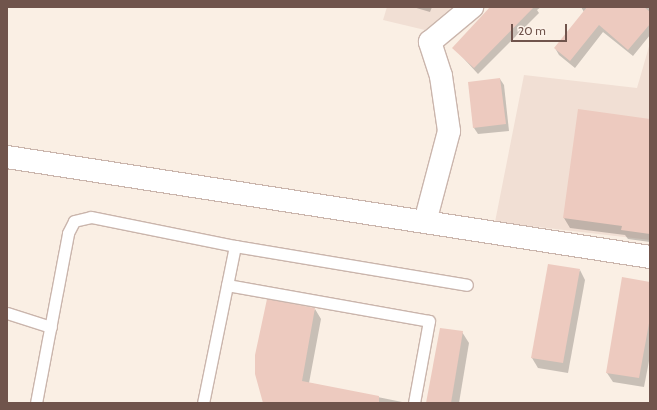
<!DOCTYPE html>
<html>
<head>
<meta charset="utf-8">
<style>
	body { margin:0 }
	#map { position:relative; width:657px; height:410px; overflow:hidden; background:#faefe4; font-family:Cabin,sans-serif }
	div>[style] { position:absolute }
	.residential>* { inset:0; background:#f1dfd4 }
	.shadow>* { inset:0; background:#0003 }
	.building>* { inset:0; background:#edcabf }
	.roads { filter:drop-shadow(1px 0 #cab5ac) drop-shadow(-1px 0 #cab5ac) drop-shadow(0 1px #cab5ac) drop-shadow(0 -1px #cab5ac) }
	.service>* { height:11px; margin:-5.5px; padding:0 5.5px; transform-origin:5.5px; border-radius:5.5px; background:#fff }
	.minor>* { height:22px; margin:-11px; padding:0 11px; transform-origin:11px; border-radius:11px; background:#fff }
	span { translate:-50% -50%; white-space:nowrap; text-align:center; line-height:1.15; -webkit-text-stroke:4px #fdf3ea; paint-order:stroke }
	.frame { position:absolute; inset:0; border:8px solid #70544c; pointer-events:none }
	.scale { position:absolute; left:511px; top:24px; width:56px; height:18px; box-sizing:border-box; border:2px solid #70544c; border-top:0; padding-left:5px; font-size:12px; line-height:14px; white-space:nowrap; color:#70544c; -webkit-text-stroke:3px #fdf3ea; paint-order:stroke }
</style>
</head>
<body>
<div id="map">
	<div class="residential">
		<i style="clip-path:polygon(387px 7px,452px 7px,425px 30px,383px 20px)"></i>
		<i style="clip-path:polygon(650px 43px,650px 240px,495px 222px,524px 75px,637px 88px)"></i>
	</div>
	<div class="shadow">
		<i style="clip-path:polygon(413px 7px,432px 7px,430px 12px)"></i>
		<i style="clip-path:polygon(492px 7px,541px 7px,537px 10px,539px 13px,478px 74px,454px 48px)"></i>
		<i style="clip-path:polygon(581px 7px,650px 7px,650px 35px,633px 56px,603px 32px,575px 68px,559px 55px,555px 48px,584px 12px)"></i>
		<i style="clip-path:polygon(500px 79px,504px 85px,509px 131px,478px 134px,474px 128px)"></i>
		<i style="clip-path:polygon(650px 120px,650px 242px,628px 239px,625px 235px,570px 228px,564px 218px)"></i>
		<i style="clip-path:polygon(580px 270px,585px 280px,568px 373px,538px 368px,532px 358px)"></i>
		<i style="clip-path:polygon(650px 283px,650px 356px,644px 387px,613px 382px,607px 373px)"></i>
		<i style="clip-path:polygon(315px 309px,321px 319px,309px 383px,407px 403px,264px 403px)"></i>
		<i style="clip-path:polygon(462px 332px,469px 343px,459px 403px,427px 403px)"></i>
	</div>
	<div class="building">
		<i style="clip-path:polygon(490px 7px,534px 7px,474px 68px,452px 48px)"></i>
		<i style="clip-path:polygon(587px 7px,644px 7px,650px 12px,650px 24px,628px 50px,599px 25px,570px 61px,554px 48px)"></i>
		<i style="clip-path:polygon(500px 78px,506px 124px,473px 128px,468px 82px)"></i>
		<i style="clip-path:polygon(578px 109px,650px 119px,650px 234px,621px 230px,622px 226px,563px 218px)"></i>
		<i style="clip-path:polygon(548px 264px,580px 269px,563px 363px,531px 358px)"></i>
		<i style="clip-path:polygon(622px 277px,650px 282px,650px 318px,639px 378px,606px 373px)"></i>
		<i style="clip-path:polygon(267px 299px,315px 308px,302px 381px,379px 396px,379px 403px,263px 403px,255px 374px,255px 355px)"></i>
		<i style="clip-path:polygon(440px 328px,463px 331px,451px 403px,426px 403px)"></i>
	</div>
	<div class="roads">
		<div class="service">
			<i style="left:235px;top:246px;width:235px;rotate:9.5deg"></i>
			<i style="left:227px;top:285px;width:205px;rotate:10.1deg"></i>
			<i style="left:429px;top:321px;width:83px;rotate:100.4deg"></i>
			<i style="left:7px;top:313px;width:46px;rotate:17.7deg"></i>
			<i style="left:36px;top:403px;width:173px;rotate:-79.3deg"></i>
			<i style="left:68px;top:233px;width:13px;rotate:-63deg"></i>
			<i style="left:74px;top:221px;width:17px;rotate:-13deg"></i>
			<i style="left:91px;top:217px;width:147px;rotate:11.4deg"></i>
			<i style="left:235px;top:246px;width:160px;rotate:101.5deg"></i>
		</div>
		<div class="minor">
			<i style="left:7px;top:157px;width:651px;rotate:8.84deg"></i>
			<i style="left:425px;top:222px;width:94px;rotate:-75.2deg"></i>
			<i style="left:449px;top:131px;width:56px;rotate:-98.3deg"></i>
			<i style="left:441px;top:76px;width:36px;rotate:-108deg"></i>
			<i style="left:430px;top:42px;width:55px;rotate:-39.8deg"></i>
		</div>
	</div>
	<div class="frame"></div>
	<div class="scale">20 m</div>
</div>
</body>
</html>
